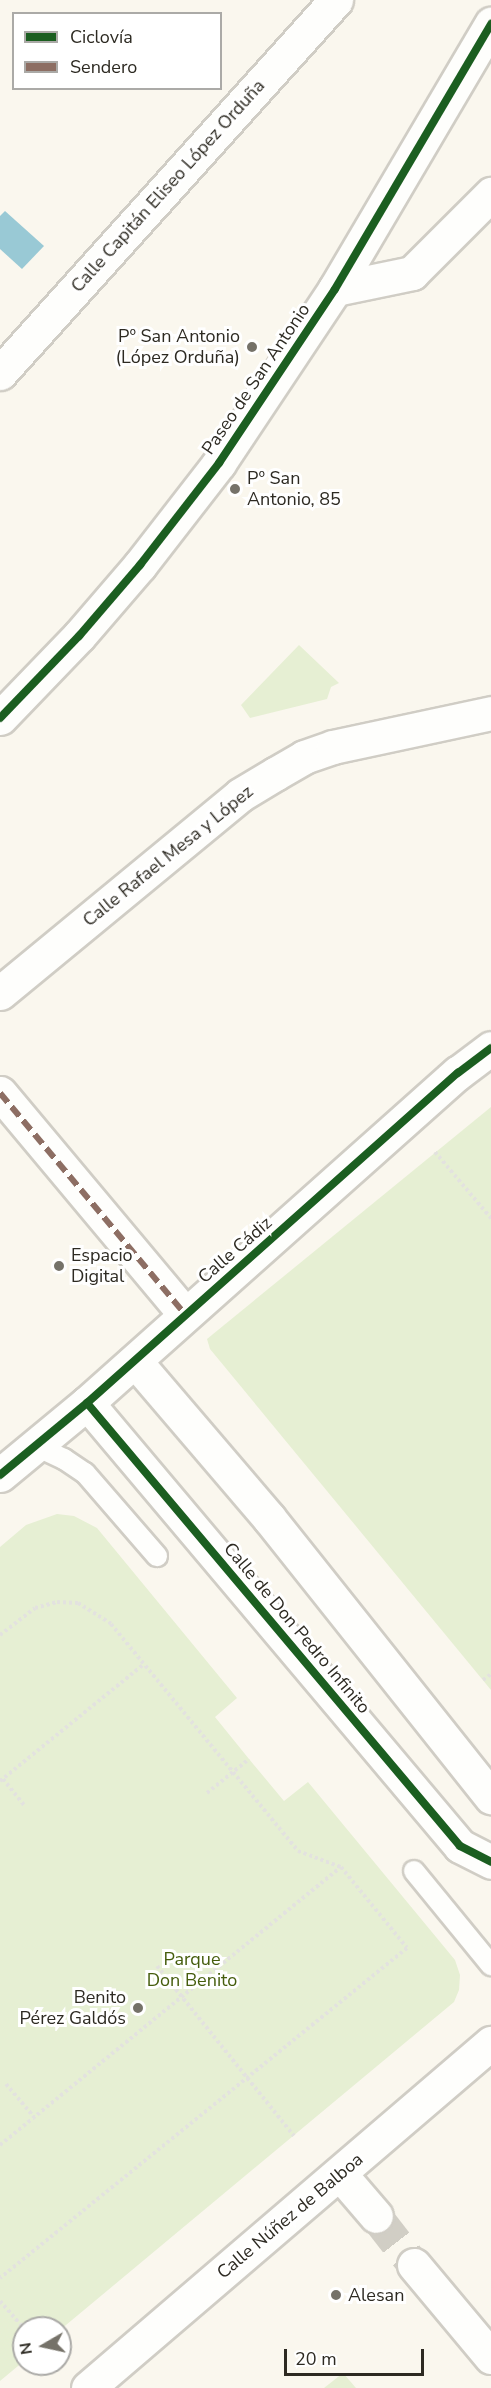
<!DOCTYPE html>
<html>
<head>
<meta charset="utf-8">
<style>
	body { margin:0 }
	#map { position:relative; width:491px; height:2388px; overflow:hidden; background:#faf7ee; font-family:"Nunito Sans",sans-serif }
	div>[style] { position:absolute }
	.green>* { inset:0; background:#e6efd3 }
	.water>* { inset:0; background:#99c9d5 }
	.street-tunnel>* { height:33px; margin-top:-16.5px; transform-origin:0; background:repeating-linear-gradient(90deg,#d1cec5 0 33px,transparent 0 49px) }
	.path>* { height:4px; margin-top:-2px; transform-origin:0; background:repeating-linear-gradient(90deg,#e3e2df 0 3px,transparent 0 6px) }
	.roads { filter:drop-shadow(2px 0 #d0cdc5) drop-shadow(-2px 0 #d0cdc5) drop-shadow(0 2px #d0cdc5) drop-shadow(0 -2px #d0cdc5) }
	.lane>* { height:20px; margin:-10px; padding:0 10px; transform-origin:10px; border-radius:10px; background:#fefefc }
	.street>* { height:33px; margin:-16.5px; padding:0 16.5px; transform-origin:16.5px; border-radius:16.5px; background:#fefefc }
	.secondary>* { height:33px; margin:-16.5px; padding:0 16.5px; transform-origin:16.5px; border-radius:16.5px; background:#fefefc }
	.quiet>* { height:6px; margin-top:-3px; transform-origin:0; background:repeating-linear-gradient(90deg,#8d6e63 0 12px,transparent 0 18px) }
	.cycleway>* { height:8px; margin:-4px; padding:0 4px; transform-origin:4px; border-radius:4px; background:#1b5e20 }
	.dots>* { width:16px; height:16px; translate:-50% -50%; box-sizing:border-box; border:3px solid #fff; border-radius:50% }
	span { translate:-50% -50%; white-space:nowrap; text-align:center; line-height:1.15; -webkit-text-stroke:6px #fff; paint-order:stroke }
	.street-label { font-size:18px; color:#2d2a22 }
	.poi-label { font-size:18px; color:#2d2a22 }
	.right { translate:-100% -50%; text-align:right }
	.left { translate:0 -50%; text-align:left }
	.park-label { font-size:18px; color:#455d0d }
	.legend { position:absolute; left:12px; top:12px; width:210px; height:78px; box-sizing:border-box; background:#fff; border:2px solid #abaaa7; margin:0; padding:8px 10px; list-style:none; font-size:18px; color:#2d2a22 }
	.legend li { display:flex; align-items:center; gap:12px; height:30px }
	.legend b { width:30px; border:2px solid #abaaa7 }
	.north { position:absolute; left:12px; top:2316px; width:60px; height:60px; box-sizing:border-box; background:#fff; border:2px solid #abaaa7; border-radius:50%; rotate:261deg; font-size:16px; font-weight:700; line-height:24px; text-align:center; color:#2d2a22 }
	.north::after { content:''; display:block; margin:auto; width:21px; height:27px; background:#757269; clip-path:polygon(50% 0,100% 100%,50% 72%,0 100%) }
	.scale { position:absolute; left:284px; top:2349px; width:140px; height:27px; box-sizing:border-box; border:3px solid #2d2a22; border-top:0; padding-left:8px; font-size:18px; line-height:21px; white-space:nowrap; color:#2d2a22; -webkit-text-stroke:4px #fff; paint-order:stroke }
</style>
</head>
<body>
<div id="map">
	<div class="green">
		<i style="clip-path:polygon(299px 645px,339px 683px,331px 687px,327px 699px,250px 718px,241px 705px)"></i>
		<i style="clip-path:polygon(491px 1107px,491px 1690px,210px 1349px,207px 1339px)"></i>
		<i style="clip-path:polygon(57px 1514px,74px 1516px,97px 1528px,237px 1698px,215px 1717px,249px 1759px,284px 1801px,308px 1782px,455px 1960px,460px 1975px,459px 1990px,454px 2002px,60px 2330px,60px 2328px,24px 2328px,24px 2361px,0 2381px,0 1547px,26px 1525px)"></i>
		<i style="clip-path:polygon(343px 2373px,356px 2388px,324px 2388px)"></i>
	</div>
	<div class="water">
		<i style="clip-path:polygon(5px 211px,44px 246px,22px 269px,0 249px,0 216px)"></i>
	</div>
	<div class="street-tunnel">
		<i style="left:376px;top:2216px;width:62px;rotate:52.2deg"></i>
	</div>
	<div class="path">
		<i style="left:435px;top:1152px;width:87px;rotate:49.7deg"></i>
		<i style="left:0;top:1635px;width:44px;rotate:-37.6deg"></i>
		<i style="left:35px;top:1608px;width:23px;rotate:-15deg"></i>
		<i style="left:57px;top:1602px;width:21px;rotate:3deg"></i>
		<i style="left:78px;top:1603px;width:39px;rotate:32deg"></i>
		<i style="left:111px;top:1624px;width:294px;rotate:50.5deg"></i>
		<i style="left:298px;top:1851px;width:46px;rotate:20.4deg"></i>
		<i style="left:341px;top:1867px;width:104px;rotate:50.8deg"></i>
		<i style="left:407px;top:1948px;width:524px;rotate:140.96deg"></i>
		<i style="left:483px;top:1680px;width:10px;rotate:-37deg"></i>
		<i style="left:3px;top:1779px;width:35px;rotate:51deg"></i>
		<i style="left:0;top:1781px;width:186px;rotate:-39.1deg"></i>
		<i style="left:207px;top:1793px;width:54px;rotate:-39deg"></i>
		<i style="left:157px;top:1966px;width:218px;rotate:51.1deg"></i>
		<i style="left:6px;top:2084px;width:43px;rotate:49.7deg"></i>
		<i style="left:0;top:2145px;width:440px;rotate:-39.2deg"></i>
		<i style="left:0;top:2301px;width:37px;rotate:49deg"></i>
	</div>
	<div class="roads">
		<div class="lane">
			<i style="left:36px;top:1446px;width:31px;rotate:25deg"></i>
			<i style="left:64px;top:1459px;width:25px;rotate:34deg"></i>
			<i style="left:85px;top:1473px;width:110px;rotate:49.1deg"></i>
			<i style="left:414px;top:1871px;width:122px;rotate:50.7deg"></i>
		</div>
		<div class="street">
			<i style="left:335px;top:289px;width:79px;rotate:-11.7deg"></i>
			<i style="left:412px;top:273px;width:112px;rotate:-45deg"></i>
			<i style="left:0;top:373px;width:502px;rotate:-47.99deg"></i>
			<i style="left:0;top:718px;width:114px;rotate:-46.1deg"></i>
			<i style="left:79px;top:636px;width:94px;rotate:-49.3deg"></i>
			<i style="left:140px;top:565px;width:129px;rotate:-52.2deg"></i>
			<i style="left:219px;top:463px;width:209px;rotate:-56.3deg"></i>
			<i style="left:335px;top:289px;width:308px;rotate:-59.5deg"></i>
			<i style="left:0;top:993px;width:311px;rotate:-39.5deg"></i>
			<i style="left:240px;top:795px;width:41px;rotate:-31deg"></i>
			<i style="left:275px;top:774px;width:34px;rotate:-30deg"></i>
			<i style="left:304px;top:757px;width:31px;rotate:-19deg"></i>
			<i style="left:333px;top:747px;width:162px;rotate:-12.1deg"></i>
			<i style="left:0;top:1093px;width:288px;rotate:50.1deg"></i>
			<i style="left:0;top:1475px;width:113px;rotate:-39.6deg"></i>
			<i style="left:87px;top:1403px;width:497px;rotate:-41.7deg"></i>
			<i style="left:458px;top:1073px;width:41px;rotate:-37.1deg"></i>
			<i style="left:340px;top:2174px;width:55px;rotate:49.4deg"></i>
			<i style="left:414px;top:2265px;width:120px;rotate:50.1deg"></i>
			<i style="left:88px;top:2388px;width:531px;rotate:-40.57deg"></i>
		</div>
		<div class="secondary">
			<i style="left:135px;top:1361px;width:206px;rotate:49.5deg"></i>
			<i style="left:269px;top:1518px;width:357px;rotate:51.5deg"></i>
			<i style="left:87px;top:1403px;width:579px;rotate:49.9deg"></i>
			<i style="left:460px;top:1846px;width:35px;rotate:27deg"></i>
		</div>
	</div>
	<div class="quiet">
		<i style="left:0;top:1093px;width:288px;rotate:50.1deg"></i>
	</div>
	<div class="cycleway">
		<i style="left:0;top:718px;width:114px;rotate:-46.1deg"></i>
		<i style="left:79px;top:636px;width:94px;rotate:-49.3deg"></i>
		<i style="left:140px;top:565px;width:129px;rotate:-52.2deg"></i>
		<i style="left:219px;top:463px;width:209px;rotate:-56.3deg"></i>
		<i style="left:335px;top:289px;width:308px;rotate:-59.5deg"></i>
		<i style="left:87px;top:1403px;width:579px;rotate:49.9deg"></i>
		<i style="left:460px;top:1846px;width:35px;rotate:27deg"></i>
		<i style="left:0;top:1475px;width:113px;rotate:-39.6deg"></i>
		<i style="left:87px;top:1403px;width:497px;rotate:-41.7deg"></i>
		<i style="left:458px;top:1073px;width:41px;rotate:-37.1deg"></i>
	</div>
	<div class="dots">
		<i style="left:252px;top:347px;background:#757269"></i>
		<i style="left:235px;top:489px;background:#757269"></i>
		<i style="left:59px;top:1266px;background:#757269"></i>
		<i style="left:138px;top:2008px;background:#757269"></i>
		<i style="left:336px;top:2295px;background:#757269"></i>
	</div>
	<div class="street-label">
		<span style="left:168px;top:186px;rotate:-48deg">Calle Capitán Eliseo López Orduña</span>
		<span style="left:256px;top:379px;rotate:-56deg">Paseo de San Antonio</span>
		<span style="left:168px;top:856px;rotate:-39deg">Calle Rafael Mesa y López</span>
		<span style="left:235px;top:1250px;rotate:-41deg">Calle Cádiz</span>
		<span style="left:297px;top:1628px;rotate:50deg">Calle de Don Pedro Infinito</span>
		<span style="left:290px;top:2216px;rotate:-40deg">Calle Núñez de Balboa</span>
	</div>
	<div class="poi-label">
		<span class="right" style="left:240px;top:347px">Pº San Antonio<br>(López Orduña)</span>
		<span class="left" style="left:247px;top:489px">Pº San<br>Antonio, 85</span>
		<span class="left" style="left:71px;top:1266px">Espacio<br>Digital</span>
		<span class="right" style="left:126px;top:2008px">Benito<br>Pérez Galdós</span>
		<span class="left" style="left:348px;top:2295px">Alesan</span>
	</div>
	<div class="park-label">
		<span style="left:192px;top:1970px">Parque<br>Don Benito</span>
	</div>
	<ul class="legend">
	<li><b style="height:8px;background:#1b5e20"></b>Ciclovía</li>
	<li><b style="height:8px;background:#8d6e63"></b>Sendero</li>
	</ul>
	<div class="north">N</div>
	<div class="scale">20 m</div>
</div>
</body>
</html>
